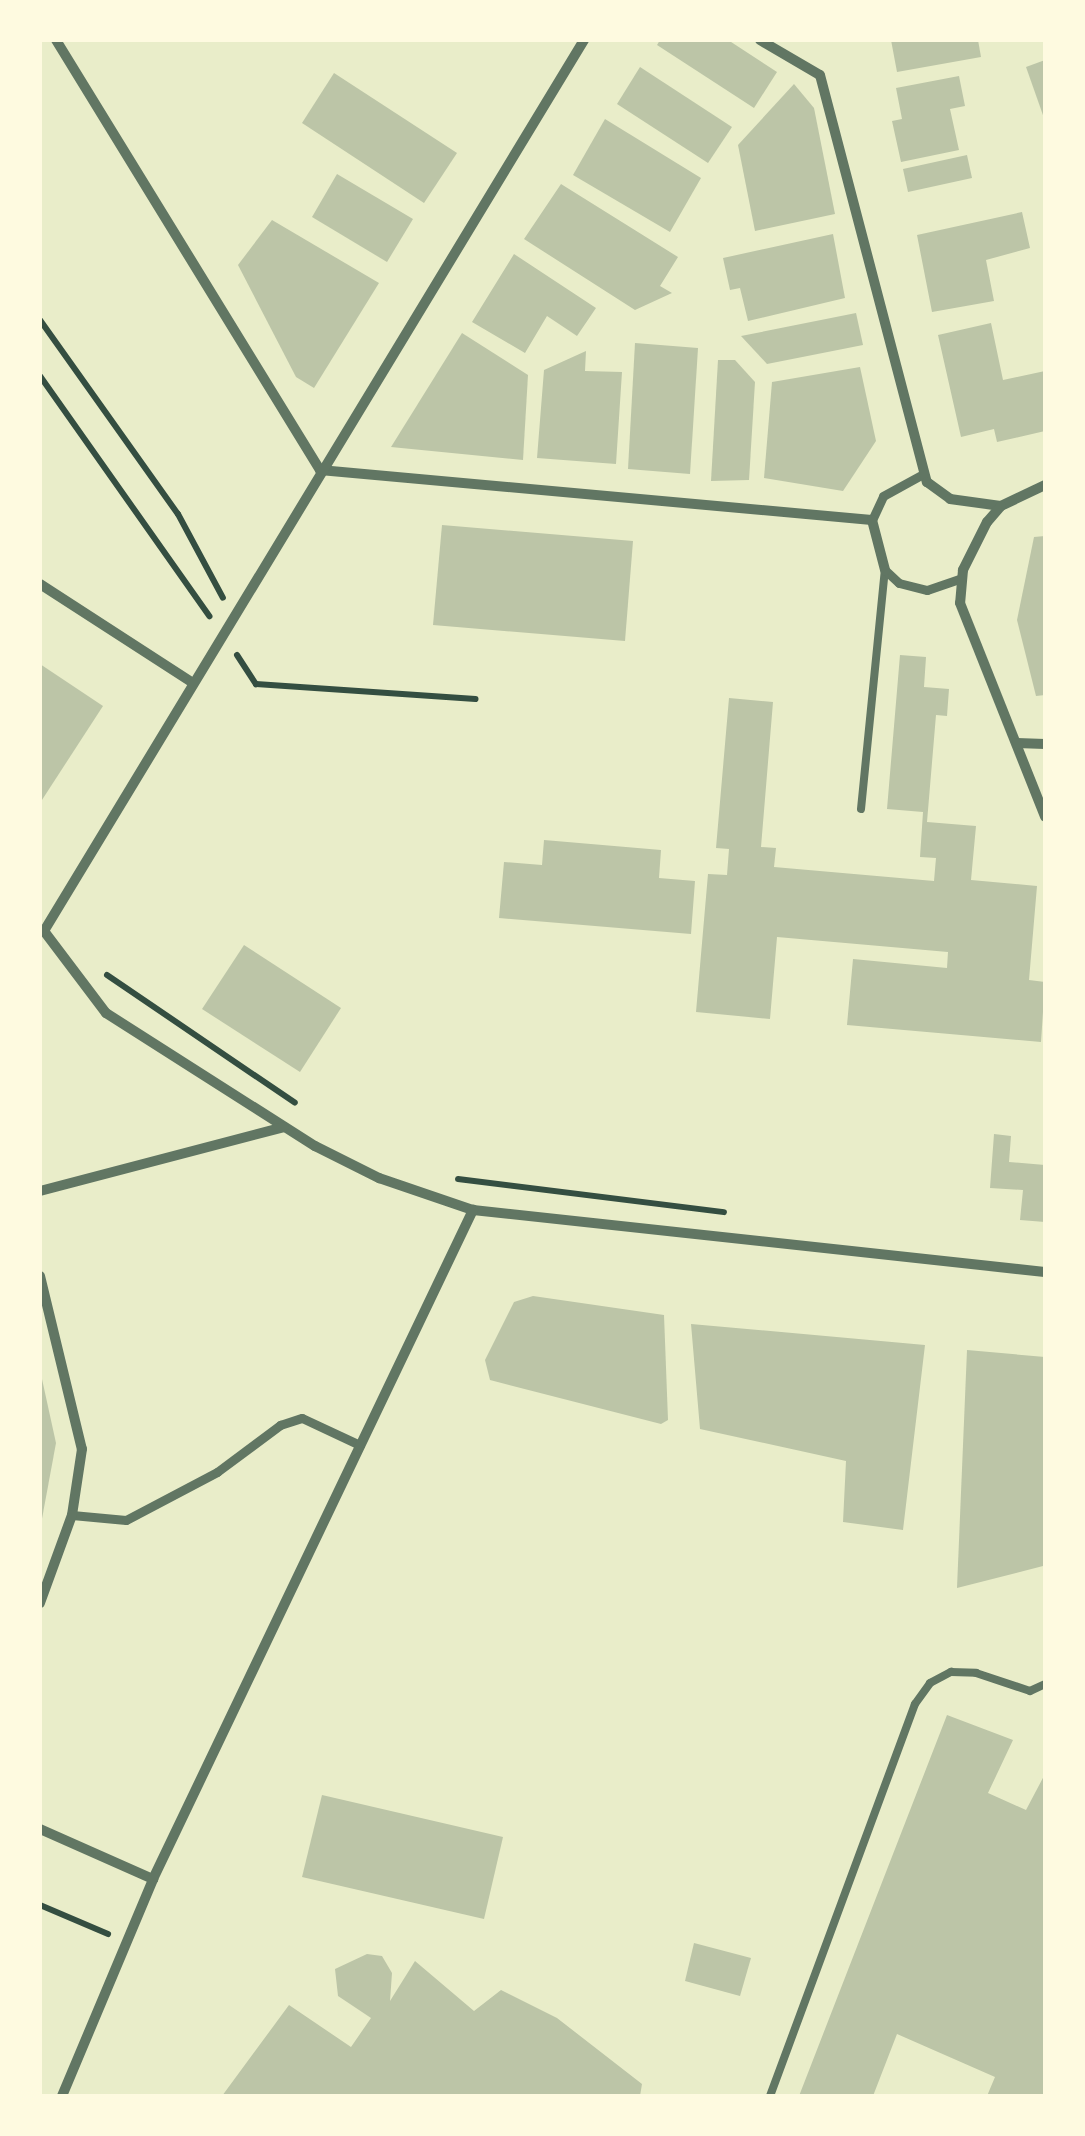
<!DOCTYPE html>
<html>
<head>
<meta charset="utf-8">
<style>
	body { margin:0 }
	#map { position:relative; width:1085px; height:2136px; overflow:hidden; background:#e9edc9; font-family:"PT Sans",sans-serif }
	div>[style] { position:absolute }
	.building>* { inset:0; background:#bcc5a7 }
	.path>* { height:6px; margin:-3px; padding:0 3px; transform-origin:3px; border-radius:3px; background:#344e41 }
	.service>* { height:8px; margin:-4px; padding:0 4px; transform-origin:4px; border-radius:4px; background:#617663 }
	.pedestrian>* { height:9px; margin:-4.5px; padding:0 4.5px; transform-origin:4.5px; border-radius:4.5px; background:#617663 }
	.minor>* { height:10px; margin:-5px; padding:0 5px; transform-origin:5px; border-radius:5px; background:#617663 }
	span { translate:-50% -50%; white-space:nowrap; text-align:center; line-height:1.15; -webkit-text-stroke:8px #fefae0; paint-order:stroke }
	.frame { position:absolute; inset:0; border:42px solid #fefae0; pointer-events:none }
</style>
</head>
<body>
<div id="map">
	<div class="building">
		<i style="clip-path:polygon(660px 40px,728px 40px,777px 72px,754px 108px,657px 45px)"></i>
		<i style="clip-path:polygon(891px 40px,978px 40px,981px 57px,897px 72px)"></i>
		<i style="clip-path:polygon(1045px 60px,1045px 118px,1044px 118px,1026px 67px)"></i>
		<i style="clip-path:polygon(640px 67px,732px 127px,708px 163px,617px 104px)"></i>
		<i style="clip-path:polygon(334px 73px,457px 153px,424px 203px,302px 123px)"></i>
		<i style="clip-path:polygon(959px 76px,965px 106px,950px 109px,959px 150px,901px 162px,892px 121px,902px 119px,896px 88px)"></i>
		<i style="clip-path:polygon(794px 84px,814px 108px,835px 214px,755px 231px,738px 145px)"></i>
		<i style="clip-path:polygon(605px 119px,701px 178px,670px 232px,573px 175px)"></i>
		<i style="clip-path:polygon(967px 155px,972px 178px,908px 192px,903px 169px)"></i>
		<i style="clip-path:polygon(337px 174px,413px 219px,387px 262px,312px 217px)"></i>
		<i style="clip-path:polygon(561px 184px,678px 257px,660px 286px,672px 293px,635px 310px,524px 239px)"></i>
		<i style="clip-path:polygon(1022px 212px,1030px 248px,986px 260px,994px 301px,932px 312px,917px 235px)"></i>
		<i style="clip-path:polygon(272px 220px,379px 283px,314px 388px,296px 377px,238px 265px)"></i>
		<i style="clip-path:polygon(833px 234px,845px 298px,748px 321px,740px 288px,730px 290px,723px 258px)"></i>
		<i style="clip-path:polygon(514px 254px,596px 308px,577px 336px,547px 316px,525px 353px,472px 322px)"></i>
		<i style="clip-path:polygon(856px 313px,863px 345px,767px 364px,741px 336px)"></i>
		<i style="clip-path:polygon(991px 323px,1003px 380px,1045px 371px,1045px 431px,997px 442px,994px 429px,961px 437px,938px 335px)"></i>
		<i style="clip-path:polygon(462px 333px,528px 375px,523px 460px,391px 447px)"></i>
		<i style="clip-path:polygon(635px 343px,698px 348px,690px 474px,628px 469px)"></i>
		<i style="clip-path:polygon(586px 351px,585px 371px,622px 372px,616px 464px,537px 458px,544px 370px)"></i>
		<i style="clip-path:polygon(718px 360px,735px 360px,755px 382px,749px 480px,711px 481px)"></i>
		<i style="clip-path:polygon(860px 367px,876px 441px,843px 491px,764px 478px,772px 382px)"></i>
		<i style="clip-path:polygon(442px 525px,633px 541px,625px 641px,433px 625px)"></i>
		<i style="clip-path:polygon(1045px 536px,1045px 695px,1036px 696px,1017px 620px,1034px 537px)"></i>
		<i style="clip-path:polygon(900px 655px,926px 657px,924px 687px,949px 689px,947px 716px,936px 715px,927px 822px,976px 826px,971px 880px,1037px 886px,1029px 980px,1045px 982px,1041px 1042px,847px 1025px,853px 959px,947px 968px,948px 952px,777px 937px,770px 1019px,696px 1012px,708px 874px,727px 875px,729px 849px,716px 848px,729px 698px,773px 702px,761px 847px,776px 848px,774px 867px,934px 881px,936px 858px,920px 857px,923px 812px,887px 809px)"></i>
		<i style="clip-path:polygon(40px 664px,103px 706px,40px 803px)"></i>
		<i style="clip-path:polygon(544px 840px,661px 850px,659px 878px,695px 881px,691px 934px,499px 918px,504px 862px,542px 865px)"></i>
		<i style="clip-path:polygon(244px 945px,341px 1008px,300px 1072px,202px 1009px)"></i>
		<i style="clip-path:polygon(994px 1134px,1011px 1136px,1009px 1162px,1045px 1165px,1045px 1222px,1020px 1220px,1023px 1190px,990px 1188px)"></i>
		<i style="clip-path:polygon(533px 1296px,664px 1315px,668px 1420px,661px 1424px,490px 1380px,485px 1360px,514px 1302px)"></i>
		<i style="clip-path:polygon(691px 1324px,925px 1345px,903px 1530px,843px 1522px,846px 1461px,700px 1429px)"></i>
		<i style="clip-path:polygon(967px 1350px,1045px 1357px,1045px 1537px,1043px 1566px,957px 1588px)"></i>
		<i style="clip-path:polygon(40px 1370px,56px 1443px,41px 1524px,40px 1524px)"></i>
		<i style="clip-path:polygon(947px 1715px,1013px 1740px,988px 1793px,1026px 1810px,1045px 1774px,1045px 2096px,987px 2096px,995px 2077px,897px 2034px,873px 2096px,799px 2096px)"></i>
		<i style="clip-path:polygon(322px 1795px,503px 1837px,484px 1919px,302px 1877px)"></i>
		<i style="clip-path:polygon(694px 1943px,751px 1958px,740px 1996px,685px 1981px)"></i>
		<i style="clip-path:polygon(367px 1954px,382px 1956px,392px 1973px,390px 2001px,415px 1961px,474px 2011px,501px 1990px,557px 2018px,642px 2084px,640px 2096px,222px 2096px,289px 2005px,351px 2047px,371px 2018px,338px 1996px,335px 1969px)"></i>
	</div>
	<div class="path">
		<i style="left:40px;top:320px;width:238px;rotate:54.6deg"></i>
		<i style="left:178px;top:514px;width:95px;rotate:61.8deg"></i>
		<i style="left:40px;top:376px;width:294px;rotate:54.8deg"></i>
		<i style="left:237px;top:655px;width:35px;rotate:57deg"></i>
		<i style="left:256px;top:684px;width:220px;rotate:3.9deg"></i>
		<i style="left:107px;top:975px;width:227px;rotate:34.2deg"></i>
		<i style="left:458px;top:1179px;width:268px;rotate:7.1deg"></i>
		<i style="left:40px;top:1905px;width:74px;rotate:23.1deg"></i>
	</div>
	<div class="service">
		<i style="left:861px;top:809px;width:240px;rotate:-84.3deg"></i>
		<i style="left:770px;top:2096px;width:418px;rotate:-69.7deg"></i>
		<i style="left:915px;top:1704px;width:26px;rotate:-54deg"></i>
		<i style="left:930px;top:1683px;width:24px;rotate:-28deg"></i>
		<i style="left:951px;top:1672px;width:25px;rotate:2deg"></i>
		<i style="left:976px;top:1673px;width:57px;rotate:18.4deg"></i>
		<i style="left:1030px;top:1691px;width:17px;rotate:-25deg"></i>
	</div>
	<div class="pedestrian">
		<i style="left:872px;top:520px;width:26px;rotate:-65deg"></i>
		<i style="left:883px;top:496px;width:46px;rotate:-28.8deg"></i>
		<i style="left:885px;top:570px;width:19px;rotate:43deg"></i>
		<i style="left:899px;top:583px;width:29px;rotate:14deg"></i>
		<i style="left:927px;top:590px;width:37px;rotate:-19deg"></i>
		<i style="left:72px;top:1515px;width:54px;rotate:5.3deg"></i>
		<i style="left:126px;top:1520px;width:103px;rotate:-27.8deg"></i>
		<i style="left:217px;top:1472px;width:79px;rotate:-36.7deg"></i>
		<i style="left:280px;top:1425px;width:23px;rotate:-18deg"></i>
		<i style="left:302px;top:1418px;width:64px;rotate:25deg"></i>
	</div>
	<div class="minor">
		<i style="left:56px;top:40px;width:505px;rotate:58.45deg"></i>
		<i style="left:760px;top:40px;width:69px;rotate:30.3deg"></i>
		<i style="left:820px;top:75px;width:421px;rotate:75.3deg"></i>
		<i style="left:927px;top:482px;width:29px;rotate:36deg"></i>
		<i style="left:950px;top:499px;width:51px;rotate:7.8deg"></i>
		<i style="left:320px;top:470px;width:554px;rotate:5.18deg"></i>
		<i style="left:872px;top:520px;width:52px;rotate:75.4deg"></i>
		<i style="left:1045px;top:485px;width:49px;rotate:154.5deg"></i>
		<i style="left:1001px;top:506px;width:21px;rotate:131deg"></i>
		<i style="left:987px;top:522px;width:54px;rotate:116.6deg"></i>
		<i style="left:963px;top:570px;width:33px;rotate:95deg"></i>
		<i style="left:960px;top:603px;width:230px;rotate:68.3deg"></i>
		<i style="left:40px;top:584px;width:182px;rotate:32.9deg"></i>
		<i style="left:1017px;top:743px;width:28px;rotate:2deg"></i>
		<i style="left:44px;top:931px;width:103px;rotate:52.9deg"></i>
		<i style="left:106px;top:1013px;width:248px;rotate:32.5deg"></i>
		<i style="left:315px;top:1146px;width:72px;rotate:26.6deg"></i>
		<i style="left:379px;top:1178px;width:99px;rotate:18.8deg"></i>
		<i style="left:473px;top:1210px;width:575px;rotate:6.19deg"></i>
		<i style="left:44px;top:931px;width:1042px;rotate:-58.78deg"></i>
		<i style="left:40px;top:1191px;width:252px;rotate:-14.7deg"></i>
		<i style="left:40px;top:1276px;width:178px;rotate:76.4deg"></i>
		<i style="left:82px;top:1449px;width:67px;rotate:98.6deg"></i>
		<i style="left:72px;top:1515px;width:94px;rotate:110deg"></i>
		<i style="left:40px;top:1829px;width:124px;rotate:23.9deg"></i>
		<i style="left:62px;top:2096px;width:235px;rotate:-67.2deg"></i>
		<i style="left:153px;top:1879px;width:742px;rotate:-64.44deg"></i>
	</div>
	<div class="frame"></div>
</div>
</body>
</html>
